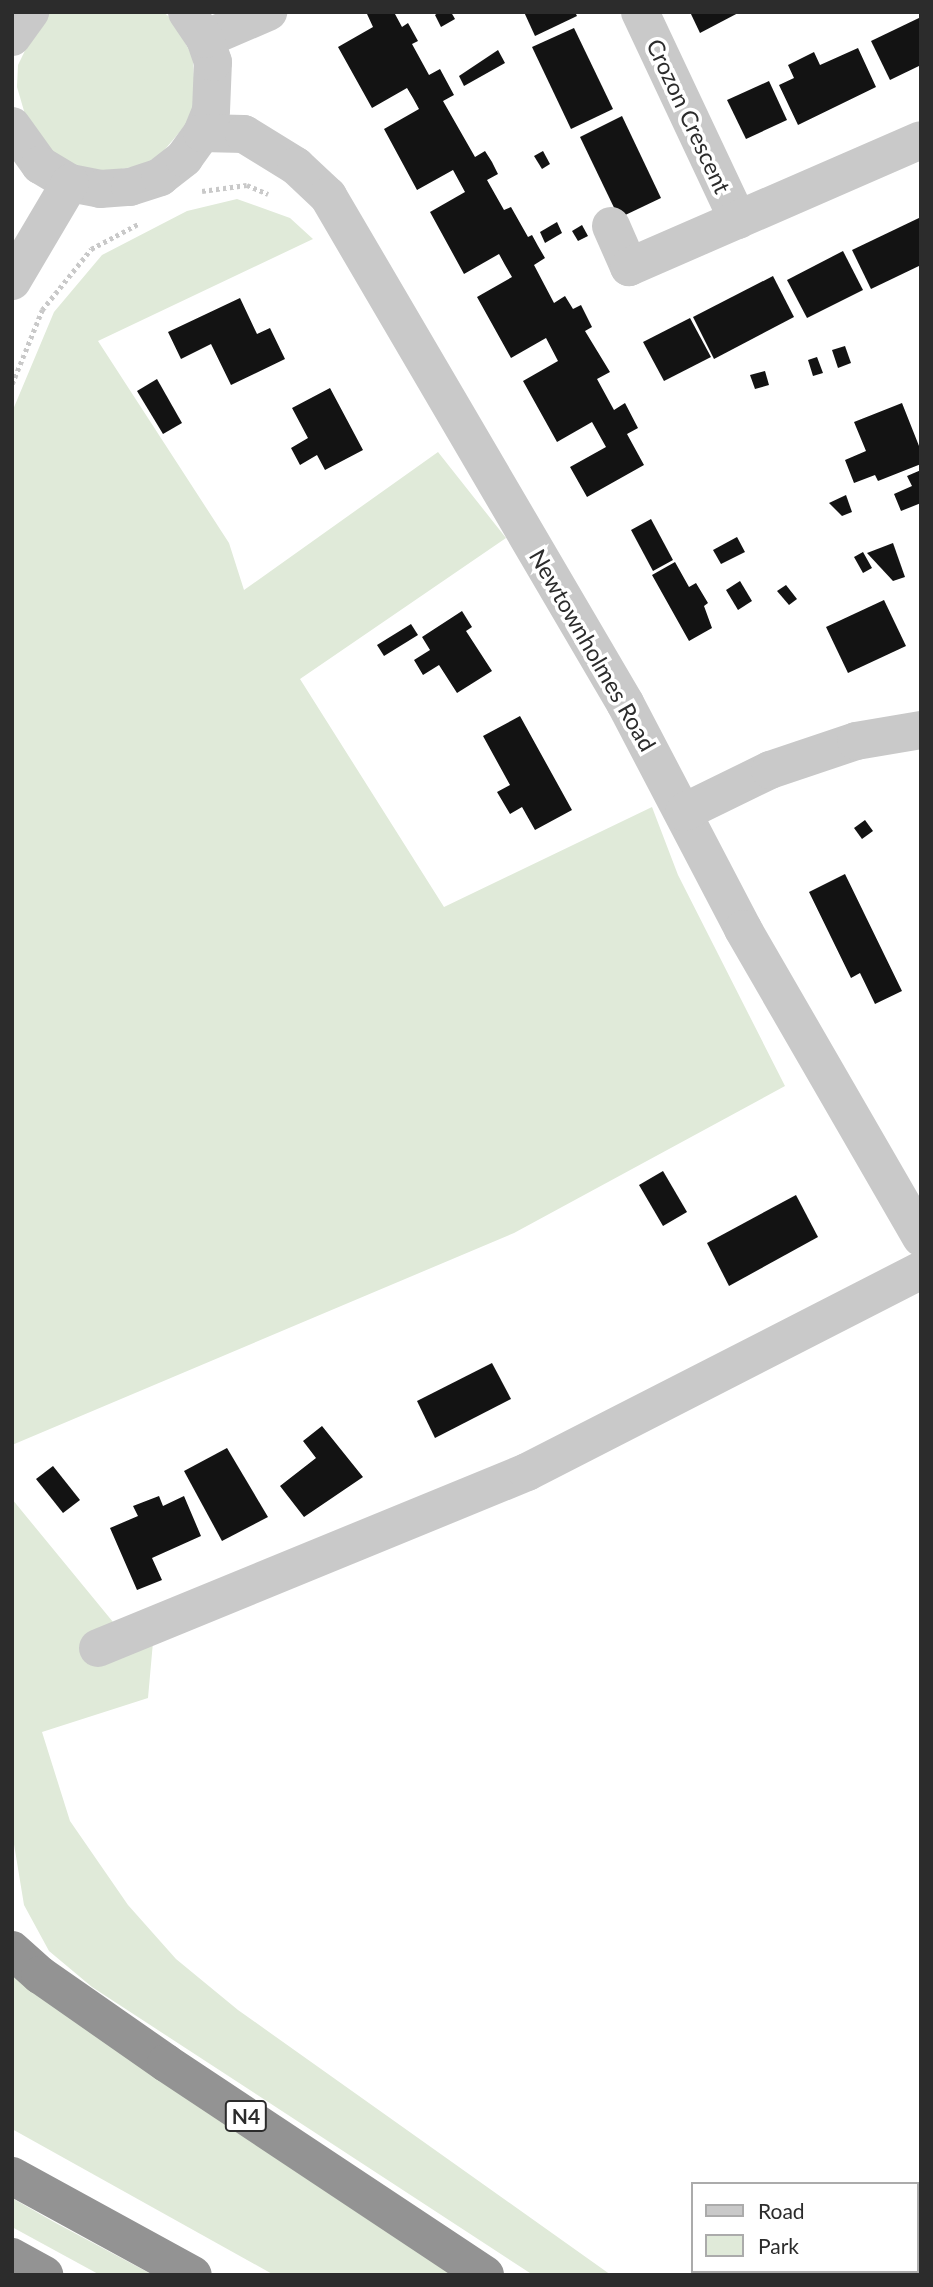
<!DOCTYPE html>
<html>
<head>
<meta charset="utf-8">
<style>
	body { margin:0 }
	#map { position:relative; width:933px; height:2287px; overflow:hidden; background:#fff; font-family:Lato,sans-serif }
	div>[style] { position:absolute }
	.green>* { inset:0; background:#e0ead9 }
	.building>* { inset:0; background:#131313 }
	.path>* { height:4.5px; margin-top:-2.25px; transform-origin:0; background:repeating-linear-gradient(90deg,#c9c9c9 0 3.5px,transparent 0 7px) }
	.minor>* { height:38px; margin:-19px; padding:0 19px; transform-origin:19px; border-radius:19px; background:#c9c9c9 }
	.highway>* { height:38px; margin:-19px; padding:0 19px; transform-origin:19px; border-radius:19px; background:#939393 }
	span { translate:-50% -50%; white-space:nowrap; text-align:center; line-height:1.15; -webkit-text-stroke:7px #fff; paint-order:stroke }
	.shield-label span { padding:2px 5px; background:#fff; border:2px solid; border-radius:5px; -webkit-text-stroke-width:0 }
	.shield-label { font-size:21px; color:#2c2c2c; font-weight:700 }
	.street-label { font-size:23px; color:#2c2c2c }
	.frame { position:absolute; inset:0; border:14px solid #2c2c2c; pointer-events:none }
	.legend { position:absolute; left:691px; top:2182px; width:228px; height:91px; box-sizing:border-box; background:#fff; border:2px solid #ababab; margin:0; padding:9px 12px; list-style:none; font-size:21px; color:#2c2c2c }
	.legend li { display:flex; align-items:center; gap:14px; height:35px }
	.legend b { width:35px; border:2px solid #ababab }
</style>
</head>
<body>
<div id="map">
	<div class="green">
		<i style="clip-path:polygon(51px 12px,163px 12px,172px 19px,193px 57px,195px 100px,189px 121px,161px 154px,143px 165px,100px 173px,59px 159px,29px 128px,17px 87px,18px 65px,37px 26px)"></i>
		<i style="clip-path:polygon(237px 199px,290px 218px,313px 239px,98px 341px,229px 543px,244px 590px,438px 452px,506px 538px,300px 679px,444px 907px,652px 807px,678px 875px,785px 1086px,514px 1233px,12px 1445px,12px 412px,54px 312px,102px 255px,187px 211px)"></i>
		<i style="clip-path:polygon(12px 1499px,113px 1622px,153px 1642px,148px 1698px,42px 1732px,70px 1821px,128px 1905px,176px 1959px,238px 2010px,611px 2275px,533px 2275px,92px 1987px,49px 1951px,24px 1905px,12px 1832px)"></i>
		<i style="clip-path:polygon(12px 1973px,463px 2275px,274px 2275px,12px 2129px)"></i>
		<i style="clip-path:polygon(12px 2198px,54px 2222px,153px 2275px,100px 2275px,12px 2227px)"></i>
	</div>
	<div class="building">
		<i style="clip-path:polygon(370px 12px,399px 12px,395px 14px,402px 27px,408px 23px,418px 41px,412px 44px,429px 75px,440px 69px,454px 95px,443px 101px,475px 157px,485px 151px,492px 162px,498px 174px,487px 180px,504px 210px,511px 207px,528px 237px,532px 235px,538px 246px,545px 258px,534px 265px,554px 303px,565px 296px,573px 309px,581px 305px,592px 327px,585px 331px,610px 372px,597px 379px,614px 410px,625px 403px,638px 428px,627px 434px,644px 465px,587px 497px,570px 467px,606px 447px,592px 422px,557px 442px,523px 381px,558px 361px,546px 338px,511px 358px,477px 297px,512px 277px,505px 265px,499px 254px,464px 274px,430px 212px,465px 192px,453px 170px,417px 190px,384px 129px,419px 109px,413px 98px,407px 88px,372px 108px,338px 47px,373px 27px,367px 14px)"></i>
		<i style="clip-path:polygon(439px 12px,451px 12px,455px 19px,441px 27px,435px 15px)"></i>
		<i style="clip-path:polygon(524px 12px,575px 12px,577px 16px,535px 36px)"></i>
		<i style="clip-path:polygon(690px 12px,740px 12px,700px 33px)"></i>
		<i style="clip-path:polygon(921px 17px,921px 65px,890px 80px,871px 41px)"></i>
		<i style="clip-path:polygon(574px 28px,613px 109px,571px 129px,532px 47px)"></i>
		<i style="clip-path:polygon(858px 48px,876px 87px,798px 125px,779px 85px,794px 78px,788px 65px,814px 52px,820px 65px)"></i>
		<i style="clip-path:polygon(498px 50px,505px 63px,464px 86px,459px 76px)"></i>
		<i style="clip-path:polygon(769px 81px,787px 120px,746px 139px,727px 100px)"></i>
		<i style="clip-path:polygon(622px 116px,661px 198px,619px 218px,580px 137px)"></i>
		<i style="clip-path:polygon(543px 151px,550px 164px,542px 169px,534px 156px)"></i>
		<i style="clip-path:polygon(921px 217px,921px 265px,871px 289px,852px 250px)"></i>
		<i style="clip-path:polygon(557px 222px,562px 233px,545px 243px,540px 232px)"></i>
		<i style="clip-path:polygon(582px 225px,588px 236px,578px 241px,572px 231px)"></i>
		<i style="clip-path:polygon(843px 251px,863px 290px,807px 318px,787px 280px)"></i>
		<i style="clip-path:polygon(773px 276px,794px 317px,714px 359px,693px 317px)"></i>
		<i style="clip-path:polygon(240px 298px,257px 334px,270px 328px,285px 359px,231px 385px,211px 344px,181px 359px,168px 332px)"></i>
		<i style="clip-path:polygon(690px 318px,711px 357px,664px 381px,643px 342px)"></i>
		<i style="clip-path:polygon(845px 346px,851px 363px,838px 368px,832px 350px)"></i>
		<i style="clip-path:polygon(817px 357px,823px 373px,813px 376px,808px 360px)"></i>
		<i style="clip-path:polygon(765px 371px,769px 385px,755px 389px,750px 375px)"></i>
		<i style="clip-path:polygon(157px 379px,182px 423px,163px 434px,137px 391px)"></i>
		<i style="clip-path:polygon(330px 388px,363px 450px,325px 470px,317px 455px,300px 465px,291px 448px,308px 438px,292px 408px)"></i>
		<i style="clip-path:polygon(902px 403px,921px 451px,921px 464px,878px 481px,875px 475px,854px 483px,845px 460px,866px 451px,854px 422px)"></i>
		<i style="clip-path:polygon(921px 470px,921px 503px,901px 511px,894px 494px,912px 486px,907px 476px)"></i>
		<i style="clip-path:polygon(846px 495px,852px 512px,842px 516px,829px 503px)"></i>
		<i style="clip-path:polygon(651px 519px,673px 560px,653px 571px,631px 530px)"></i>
		<i style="clip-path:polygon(737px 537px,745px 552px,721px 564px,713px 550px)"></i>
		<i style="clip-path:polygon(893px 543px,905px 577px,893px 581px,867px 553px)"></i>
		<i style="clip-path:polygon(863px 552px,872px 568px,863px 573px,854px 557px)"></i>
		<i style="clip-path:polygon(675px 562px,689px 587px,696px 583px,708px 603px,704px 606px,712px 628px,689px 641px,652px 575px)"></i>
		<i style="clip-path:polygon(740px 581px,752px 601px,738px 610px,726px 590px)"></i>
		<i style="clip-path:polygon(786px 585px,797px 599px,789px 605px,777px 591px)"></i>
		<i style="clip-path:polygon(884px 600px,906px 646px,848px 673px,826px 627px)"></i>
		<i style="clip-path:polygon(462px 611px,472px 627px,466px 631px,492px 671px,457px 693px,439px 665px,423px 675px,414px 660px,430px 650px,422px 637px)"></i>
		<i style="clip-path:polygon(411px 624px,418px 635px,384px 656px,377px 645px)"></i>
		<i style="clip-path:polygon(520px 716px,572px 810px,535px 830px,522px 807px,510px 814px,497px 792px,510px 785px,483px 736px)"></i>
		<i style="clip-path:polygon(865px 820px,873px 831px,862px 839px,854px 828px)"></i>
		<i style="clip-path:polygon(845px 874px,902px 991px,875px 1004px,860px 973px,851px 978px,809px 892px)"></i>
		<i style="clip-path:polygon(663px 1171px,687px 1212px,663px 1226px,639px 1185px)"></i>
		<i style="clip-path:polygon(796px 1195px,818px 1237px,729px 1286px,707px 1243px)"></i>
		<i style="clip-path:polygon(492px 1363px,511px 1399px,435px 1438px,417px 1401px)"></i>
		<i style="clip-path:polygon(322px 1426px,363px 1477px,304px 1517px,280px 1486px,316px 1458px,303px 1441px)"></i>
		<i style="clip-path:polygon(227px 1448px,268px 1517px,222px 1541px,184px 1471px)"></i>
		<i style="clip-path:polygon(53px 1466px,80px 1500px,63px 1513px,36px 1479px)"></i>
		<i style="clip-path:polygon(159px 1496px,163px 1506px,184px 1496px,201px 1536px,152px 1558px,162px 1580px,137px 1590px,110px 1528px,138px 1516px,133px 1506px)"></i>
	</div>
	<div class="path">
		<i style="left:202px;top:191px;width:45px;rotate:-7.6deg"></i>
		<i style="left:247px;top:185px;width:23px;rotate:23deg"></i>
		<i style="left:12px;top:384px;width:80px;rotate:-67.9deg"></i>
		<i style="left:42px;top:310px;width:78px;rotate:-51.2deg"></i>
		<i style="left:91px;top:249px;width:53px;rotate:-28deg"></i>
	</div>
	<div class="minor">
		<i style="left:640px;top:12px;width:230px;rotate:64.8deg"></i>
		<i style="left:12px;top:37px;width:31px;rotate:-54deg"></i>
		<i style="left:205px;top:39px;width:69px;rotate:-23.2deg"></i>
		<i style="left:12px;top:126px;width:48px;rotate:54.3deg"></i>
		<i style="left:40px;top:165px;width:35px;rotate:31deg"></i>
		<i style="left:70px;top:183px;width:31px;rotate:11deg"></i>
		<i style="left:100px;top:189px;width:30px;rotate:-4deg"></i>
		<i style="left:130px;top:187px;width:32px;rotate:-18deg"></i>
		<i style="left:160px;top:177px;width:31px;rotate:-38deg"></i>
		<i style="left:184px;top:158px;width:31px;rotate:-54deg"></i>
		<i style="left:202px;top:133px;width:24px;rotate:-68deg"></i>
		<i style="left:211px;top:111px;width:49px;rotate:-87.7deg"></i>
		<i style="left:213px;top:62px;width:24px;rotate:-109deg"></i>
		<i style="left:205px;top:39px;width:32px;rotate:-124deg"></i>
		<i style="left:202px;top:133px;width:42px;rotate:1.4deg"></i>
		<i style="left:244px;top:134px;width:61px;rotate:31.6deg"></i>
		<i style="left:296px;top:166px;width:44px;rotate:43.2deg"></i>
		<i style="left:328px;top:196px;width:588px;rotate:59.64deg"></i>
		<i style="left:625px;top:703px;width:255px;rotate:62.4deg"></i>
		<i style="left:743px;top:929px;width:356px;rotate:60deg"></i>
		<i style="left:611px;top:226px;width:45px;rotate:66.3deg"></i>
		<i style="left:629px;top:267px;width:318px;rotate:-23.5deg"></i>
		<i style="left:12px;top:281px;width:114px;rotate:-59.4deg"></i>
		<i style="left:684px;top:812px;width:96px;rotate:-26deg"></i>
		<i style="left:770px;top:770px;width:91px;rotate:-18.6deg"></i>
		<i style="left:856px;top:741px;width:66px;rotate:-9.6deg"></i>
		<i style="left:98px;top:1648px;width:464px;rotate:-22.3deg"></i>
		<i style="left:527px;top:1472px;width:443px;rotate:-27.1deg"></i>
	</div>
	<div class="highway">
		<i style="left:12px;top:1950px;width:38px;rotate:42deg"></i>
		<i style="left:40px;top:1975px;width:154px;rotate:34.9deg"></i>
		<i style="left:166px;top:2063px;width:383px;rotate:33.6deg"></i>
		<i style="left:12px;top:2176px;width:206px;rotate:28.7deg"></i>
		<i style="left:12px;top:2257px;width:37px;rotate:29deg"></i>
	</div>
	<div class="shield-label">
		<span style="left:246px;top:2116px">N4</span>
	</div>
	<div class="street-label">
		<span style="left:689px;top:116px;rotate:65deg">Crozon Crescent</span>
		<span style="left:593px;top:650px;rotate:60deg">Newtownholmes Road</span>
	</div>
	<div class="frame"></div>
	<ul class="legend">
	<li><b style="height:9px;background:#c9c9c9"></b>Road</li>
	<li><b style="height:19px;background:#e0ead9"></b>Park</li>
	</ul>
</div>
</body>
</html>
